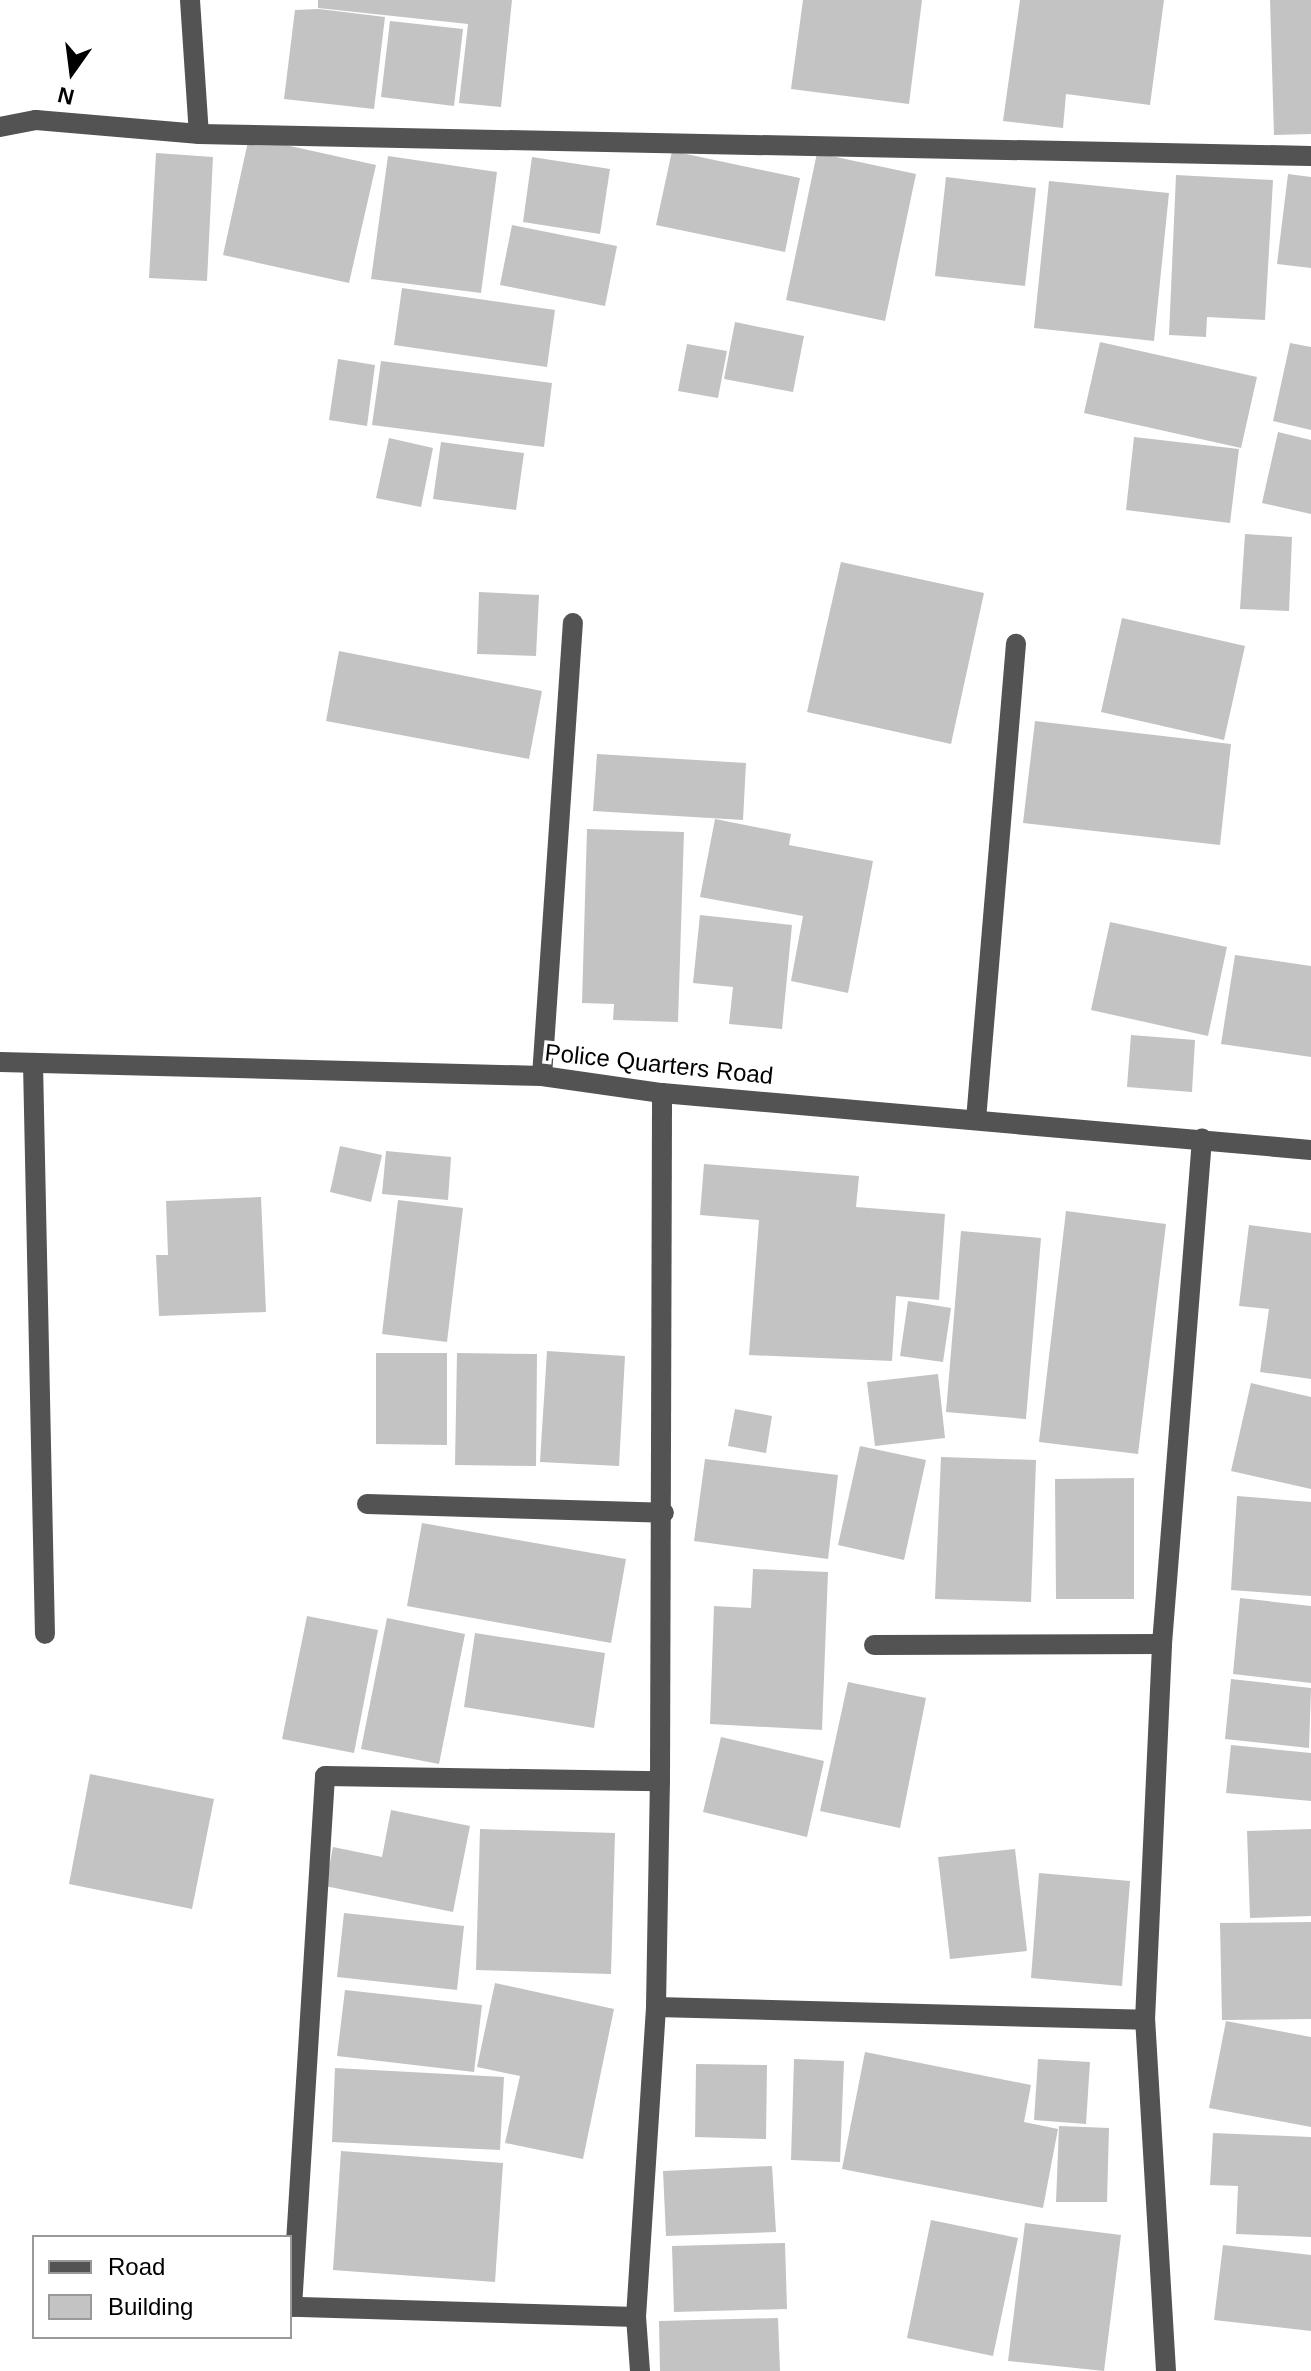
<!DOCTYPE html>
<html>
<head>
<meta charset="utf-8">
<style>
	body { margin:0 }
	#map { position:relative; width:1311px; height:2371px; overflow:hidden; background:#fff; font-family:Helvetica,sans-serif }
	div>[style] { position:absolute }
	.building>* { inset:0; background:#c3c3c3 }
	.minor>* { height:20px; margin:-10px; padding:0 10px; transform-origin:10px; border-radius:10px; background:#535353 }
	span { translate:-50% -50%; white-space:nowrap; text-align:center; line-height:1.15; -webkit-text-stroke:7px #fff; paint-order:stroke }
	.street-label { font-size:24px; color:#000 }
	.legend { position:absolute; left:32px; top:2235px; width:260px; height:104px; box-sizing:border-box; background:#fff; border:2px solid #999; margin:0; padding:10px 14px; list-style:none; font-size:24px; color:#000 }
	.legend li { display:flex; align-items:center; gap:16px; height:40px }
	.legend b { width:40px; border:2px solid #999 }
	.north { position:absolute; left:32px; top:32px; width:80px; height:80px; -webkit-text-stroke:6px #fff; paint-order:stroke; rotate:194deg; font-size:22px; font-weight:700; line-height:32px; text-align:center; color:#000 }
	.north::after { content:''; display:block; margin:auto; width:28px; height:36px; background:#000; clip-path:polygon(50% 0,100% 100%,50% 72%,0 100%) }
</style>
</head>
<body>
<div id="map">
	<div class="building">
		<i style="clip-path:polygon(318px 0,512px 0,501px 107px,459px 103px,468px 24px,318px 8px)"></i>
		<i style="clip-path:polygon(803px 0,922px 0,909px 104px,791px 89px)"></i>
		<i style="clip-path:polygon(1020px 0,1164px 0,1150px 105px,1066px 94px,1063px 128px,1003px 121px)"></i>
		<i style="clip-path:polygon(1270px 0,1311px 0,1311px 134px,1274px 135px)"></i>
		<i style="clip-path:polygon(319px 9px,385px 17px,374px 109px,284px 99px,295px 10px)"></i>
		<i style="clip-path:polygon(390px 21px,463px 29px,454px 106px,381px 97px)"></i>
		<i style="clip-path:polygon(249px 137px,376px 165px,349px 283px,223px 255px)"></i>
		<i style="clip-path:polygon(672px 151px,800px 178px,785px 252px,656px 225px)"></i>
		<i style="clip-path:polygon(156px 153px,213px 157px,207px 281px,149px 278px)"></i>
		<i style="clip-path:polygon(817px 153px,916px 174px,885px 321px,786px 300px)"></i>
		<i style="clip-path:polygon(388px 156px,497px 172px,481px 293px,371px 279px)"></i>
		<i style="clip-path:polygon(532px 157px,610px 169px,600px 234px,523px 222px)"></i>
		<i style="clip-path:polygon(1288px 174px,1311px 177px,1311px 268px,1277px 264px)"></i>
		<i style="clip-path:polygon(1176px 175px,1273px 180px,1265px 320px,1207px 317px,1206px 337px,1169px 335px)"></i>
		<i style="clip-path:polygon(946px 177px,1036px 188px,1025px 286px,935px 276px)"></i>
		<i style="clip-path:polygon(1049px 181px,1169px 193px,1154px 341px,1034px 328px)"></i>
		<i style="clip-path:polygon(512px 225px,617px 246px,605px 306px,500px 285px)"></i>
		<i style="clip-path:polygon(402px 288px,555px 310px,547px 367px,394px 345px)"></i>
		<i style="clip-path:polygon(735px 322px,804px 336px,793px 392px,724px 379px)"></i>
		<i style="clip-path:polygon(1100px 342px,1257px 377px,1241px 448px,1084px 413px)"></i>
		<i style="clip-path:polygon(1290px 343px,1311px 347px,1311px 430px,1273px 421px)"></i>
		<i style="clip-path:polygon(687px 344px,727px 351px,718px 398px,678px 391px)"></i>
		<i style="clip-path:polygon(338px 359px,375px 365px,367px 426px,329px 420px)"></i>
		<i style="clip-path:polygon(381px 361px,552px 383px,544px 447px,372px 425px)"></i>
		<i style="clip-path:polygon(1278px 432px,1311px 440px,1311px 514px,1262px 503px)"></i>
		<i style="clip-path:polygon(1134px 437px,1239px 449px,1230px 523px,1126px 510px)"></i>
		<i style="clip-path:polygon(389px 438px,433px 448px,421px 507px,376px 498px)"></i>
		<i style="clip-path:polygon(441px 442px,524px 453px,516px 510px,433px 499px)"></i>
		<i style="clip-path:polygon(1245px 534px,1292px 537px,1289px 611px,1240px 609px)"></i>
		<i style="clip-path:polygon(841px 562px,984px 593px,951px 744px,807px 712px)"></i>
		<i style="clip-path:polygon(479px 592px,539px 595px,536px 656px,477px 654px)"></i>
		<i style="clip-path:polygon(1122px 618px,1245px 646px,1224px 740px,1101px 712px)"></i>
		<i style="clip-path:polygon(339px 651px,542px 691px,529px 759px,326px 721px)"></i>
		<i style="clip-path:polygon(1035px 721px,1231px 744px,1220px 845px,1023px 823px)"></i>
		<i style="clip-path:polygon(597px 754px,746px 763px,743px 820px,593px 811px)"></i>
		<i style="clip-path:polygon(715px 819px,791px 834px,789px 845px,873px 861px,848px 993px,791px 981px,803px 916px,700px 897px)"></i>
		<i style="clip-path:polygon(587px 829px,684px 832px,678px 1022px,613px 1020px,614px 1004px,582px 1003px)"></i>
		<i style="clip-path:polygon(700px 915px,792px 925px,782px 1029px,729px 1024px,733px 987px,693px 983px)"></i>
		<i style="clip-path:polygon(1110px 922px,1227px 947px,1208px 1036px,1091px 1010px)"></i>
		<i style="clip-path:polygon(1235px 955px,1311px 966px,1311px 1057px,1221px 1044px)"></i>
		<i style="clip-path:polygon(1131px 1035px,1195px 1040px,1192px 1092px,1127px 1087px)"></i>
		<i style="clip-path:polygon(340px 1146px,382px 1155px,371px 1202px,330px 1192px)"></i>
		<i style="clip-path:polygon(386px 1151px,451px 1157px,448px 1200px,382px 1194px)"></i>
		<i style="clip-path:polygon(704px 1164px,859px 1176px,856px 1207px,945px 1214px,939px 1300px,896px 1296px,892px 1361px,749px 1355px,759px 1220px,700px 1215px)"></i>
		<i style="clip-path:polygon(261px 1197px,266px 1312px,159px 1316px,156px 1255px,168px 1255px,166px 1201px)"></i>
		<i style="clip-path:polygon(398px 1200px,463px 1208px,447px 1342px,382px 1334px)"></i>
		<i style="clip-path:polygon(1066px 1211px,1166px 1224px,1138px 1454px,1039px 1442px)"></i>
		<i style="clip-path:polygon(1249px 1225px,1311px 1233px,1311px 1379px,1260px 1372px,1269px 1309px,1239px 1306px)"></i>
		<i style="clip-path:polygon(961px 1231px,1041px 1238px,1026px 1419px,946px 1412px)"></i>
		<i style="clip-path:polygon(908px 1301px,951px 1308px,943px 1362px,900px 1356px)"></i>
		<i style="clip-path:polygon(547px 1351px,625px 1356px,619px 1466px,540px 1462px)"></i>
		<i style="clip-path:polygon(376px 1353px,447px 1353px,447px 1445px,376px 1444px)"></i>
		<i style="clip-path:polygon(457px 1353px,537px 1354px,536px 1466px,455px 1465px)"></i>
		<i style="clip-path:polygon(938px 1374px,945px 1438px,875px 1446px,867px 1382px)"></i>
		<i style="clip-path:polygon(1251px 1383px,1311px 1397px,1311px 1489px,1231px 1471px)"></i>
		<i style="clip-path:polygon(735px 1409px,772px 1416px,766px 1453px,728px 1446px)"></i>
		<i style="clip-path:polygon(860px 1446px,926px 1460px,904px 1560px,838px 1545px)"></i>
		<i style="clip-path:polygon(941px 1457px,1036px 1460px,1031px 1602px,935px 1599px)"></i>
		<i style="clip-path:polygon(705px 1459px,838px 1475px,828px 1559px,694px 1541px)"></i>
		<i style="clip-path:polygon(1134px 1478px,1134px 1599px,1056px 1599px,1055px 1479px)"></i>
		<i style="clip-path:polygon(1237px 1496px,1311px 1502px,1311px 1596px,1231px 1590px)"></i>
		<i style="clip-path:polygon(422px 1523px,626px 1559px,611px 1643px,407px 1606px)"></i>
		<i style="clip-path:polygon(753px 1569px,828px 1572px,822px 1730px,710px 1724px,714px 1606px,751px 1608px)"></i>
		<i style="clip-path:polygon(1240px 1598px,1311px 1606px,1311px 1683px,1233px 1674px)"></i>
		<i style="clip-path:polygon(307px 1616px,378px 1630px,354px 1753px,282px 1739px)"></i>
		<i style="clip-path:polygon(387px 1618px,465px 1634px,439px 1764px,361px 1749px)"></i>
		<i style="clip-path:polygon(475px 1633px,605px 1653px,594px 1728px,464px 1707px)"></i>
		<i style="clip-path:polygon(1231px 1679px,1311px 1688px,1309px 1748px,1225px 1739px)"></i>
		<i style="clip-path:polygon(848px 1682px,926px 1698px,900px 1828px,820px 1811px)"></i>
		<i style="clip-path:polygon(721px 1737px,824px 1761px,807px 1837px,703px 1812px)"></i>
		<i style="clip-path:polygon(1231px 1745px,1311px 1753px,1311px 1801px,1226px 1793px)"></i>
		<i style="clip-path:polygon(90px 1774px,214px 1799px,192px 1909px,69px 1884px)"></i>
		<i style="clip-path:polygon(391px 1810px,470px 1826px,453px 1912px,325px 1886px,333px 1847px,382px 1857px)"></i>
		<i style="clip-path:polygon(480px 1829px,615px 1833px,611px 1974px,476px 1970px)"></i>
		<i style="clip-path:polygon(1311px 1829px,1311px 1916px,1250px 1918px,1247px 1831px)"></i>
		<i style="clip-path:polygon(1015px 1849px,1027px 1951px,950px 1959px,938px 1857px)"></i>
		<i style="clip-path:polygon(1039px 1873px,1130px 1881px,1122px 1986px,1031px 1978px)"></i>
		<i style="clip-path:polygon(344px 1913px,464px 1926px,457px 1990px,337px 1977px)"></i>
		<i style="clip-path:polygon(1311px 1922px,1311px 2019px,1222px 2020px,1220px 1923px)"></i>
		<i style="clip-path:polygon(495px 1983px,614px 2009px,583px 2159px,505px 2143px,520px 2076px,477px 2067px)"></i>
		<i style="clip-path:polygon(345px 1990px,482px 2005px,474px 2072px,337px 2056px)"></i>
		<i style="clip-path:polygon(1226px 2021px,1311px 2037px,1311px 2127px,1209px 2108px)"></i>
		<i style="clip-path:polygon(865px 2052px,1031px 2085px,1024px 2122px,1058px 2129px,1043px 2208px,842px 2169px)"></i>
		<i style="clip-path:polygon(794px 2059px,844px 2061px,840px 2162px,791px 2160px)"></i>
		<i style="clip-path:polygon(1038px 2059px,1090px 2062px,1086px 2124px,1034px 2120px)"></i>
		<i style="clip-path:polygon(696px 2064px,767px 2065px,766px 2139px,695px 2137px)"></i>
		<i style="clip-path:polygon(335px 2068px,504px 2077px,500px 2150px,332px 2142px)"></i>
		<i style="clip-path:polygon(1059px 2126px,1109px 2128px,1107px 2202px,1056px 2202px)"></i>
		<i style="clip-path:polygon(1213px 2133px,1311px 2137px,1311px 2237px,1236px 2234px,1238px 2186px,1210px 2185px)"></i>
		<i style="clip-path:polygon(341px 2151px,503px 2163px,495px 2282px,333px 2270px)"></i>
		<i style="clip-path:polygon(772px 2166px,776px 2232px,666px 2236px,663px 2171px)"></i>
		<i style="clip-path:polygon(931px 2220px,1018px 2238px,993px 2356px,907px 2338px)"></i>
		<i style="clip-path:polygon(1025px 2223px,1121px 2235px,1104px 2371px,1008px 2361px)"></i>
		<i style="clip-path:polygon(785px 2243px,787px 2309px,674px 2312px,672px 2246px)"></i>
		<i style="clip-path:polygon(1223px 2245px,1311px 2255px,1311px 2331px,1214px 2320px)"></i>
		<i style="clip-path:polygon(778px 2318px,780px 2371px,660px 2371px,659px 2321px)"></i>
	</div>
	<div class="minor">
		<i style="left:190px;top:0;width:134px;rotate:86.2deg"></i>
		<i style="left:199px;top:134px;width:1112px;rotate:1.13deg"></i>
		<i style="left:0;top:127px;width:37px;rotate:-11deg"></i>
		<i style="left:36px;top:120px;width:164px;rotate:4.9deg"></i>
		<i style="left:0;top:1062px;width:542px;rotate:1.48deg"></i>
		<i style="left:542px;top:1076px;width:121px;rotate:8.1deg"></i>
		<i style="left:662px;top:1093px;width:651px;rotate:5.02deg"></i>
		<i style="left:33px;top:1063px;width:571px;rotate:88.8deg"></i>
		<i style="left:542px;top:1076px;width:454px;rotate:-86.1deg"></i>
		<i style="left:976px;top:1120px;width:478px;rotate:-85.2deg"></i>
		<i style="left:367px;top:1504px;width:297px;rotate:1.7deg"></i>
		<i style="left:874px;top:1645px;width:288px;rotate:-0.2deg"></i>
		<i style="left:656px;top:2007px;width:489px;rotate:1.5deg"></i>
		<i style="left:636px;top:2317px;width:344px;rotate:-178.3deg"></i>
		<i style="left:292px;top:2307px;width:532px;rotate:-86.44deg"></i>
		<i style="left:325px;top:1776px;width:335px;rotate:0.9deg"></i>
		<i style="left:640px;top:2371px;width:54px;rotate:-94.2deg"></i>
		<i style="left:636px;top:2317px;width:311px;rotate:-86.3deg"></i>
		<i style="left:656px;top:2007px;width:226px;rotate:-89deg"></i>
		<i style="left:660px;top:1781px;width:688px;rotate:-89.83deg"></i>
		<i style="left:1166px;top:2371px;width:352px;rotate:-93.4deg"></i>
		<i style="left:1145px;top:2020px;width:376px;rotate:-87.4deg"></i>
		<i style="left:1162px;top:1644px;width:507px;rotate:-85.47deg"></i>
	</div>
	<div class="street-label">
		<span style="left:659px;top:1064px;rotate:6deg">Police Quarters Road</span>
	</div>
	<ul class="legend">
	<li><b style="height:10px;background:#535353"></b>Road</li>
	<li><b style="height:22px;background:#c3c3c3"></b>Building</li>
	</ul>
	<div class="north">N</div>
</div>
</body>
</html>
